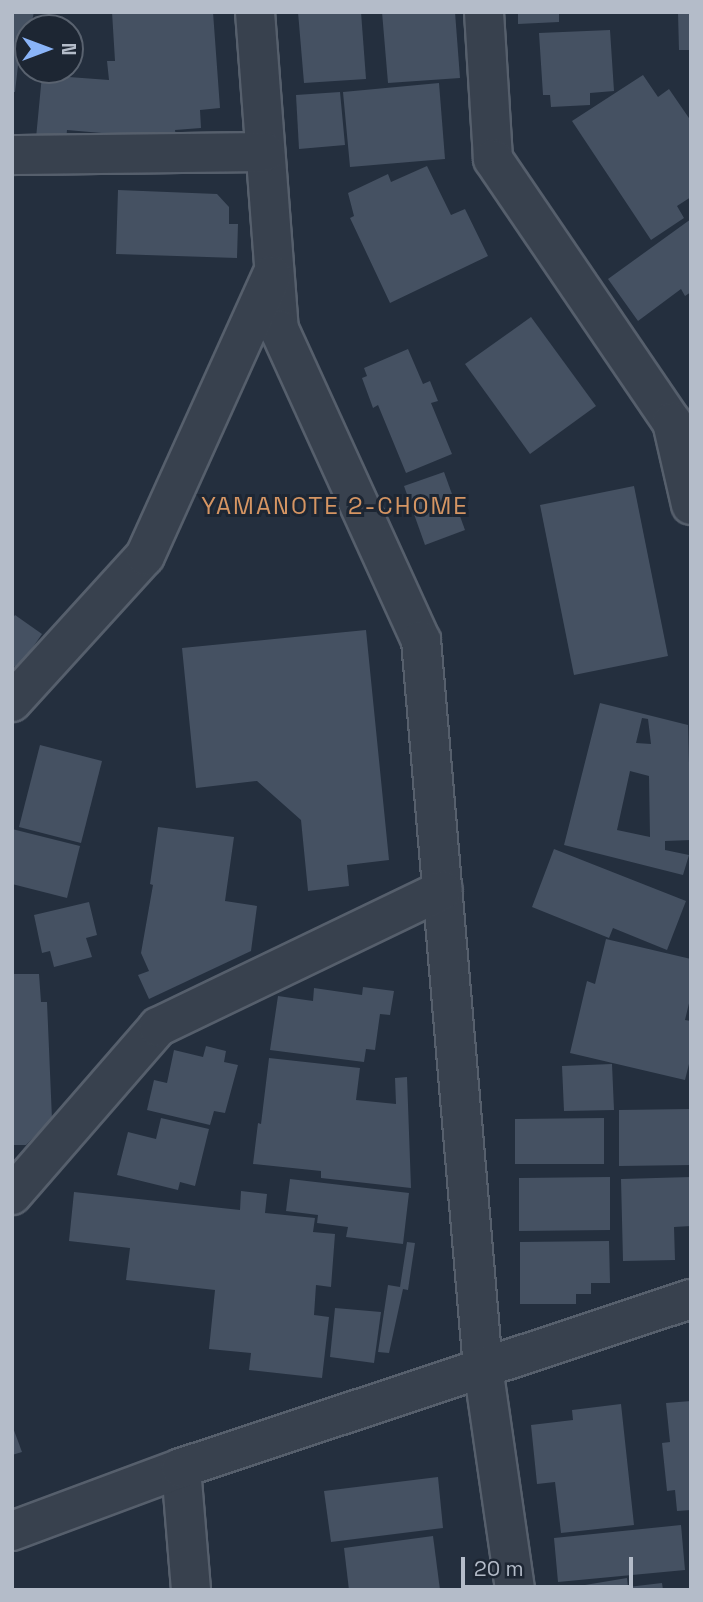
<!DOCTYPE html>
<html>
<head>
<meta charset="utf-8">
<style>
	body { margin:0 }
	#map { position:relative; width:703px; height:1602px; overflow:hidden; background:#242f3e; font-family:"Space Grotesk",sans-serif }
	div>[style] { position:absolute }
	.building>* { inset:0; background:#455162 }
	.roads { filter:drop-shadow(2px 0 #565f6c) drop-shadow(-2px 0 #565f6c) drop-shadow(0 2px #565f6c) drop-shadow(0 -2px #565f6c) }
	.minor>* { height:38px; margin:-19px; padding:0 19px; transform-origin:19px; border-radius:19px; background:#38414e }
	span { translate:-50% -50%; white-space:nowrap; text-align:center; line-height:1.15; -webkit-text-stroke:6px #1d2633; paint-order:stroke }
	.neighbourhood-label { font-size:24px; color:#d59563; letter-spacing:2px }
	.frame { position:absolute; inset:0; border:14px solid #b4bcc9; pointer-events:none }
	.north { position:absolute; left:14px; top:14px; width:70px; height:70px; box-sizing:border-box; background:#1d2633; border:2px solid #59626f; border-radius:50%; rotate:90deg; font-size:19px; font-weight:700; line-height:28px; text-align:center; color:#b4bcc9 }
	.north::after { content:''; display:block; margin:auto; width:24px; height:32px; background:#8ab4f8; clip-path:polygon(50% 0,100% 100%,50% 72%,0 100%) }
	.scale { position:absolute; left:461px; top:1557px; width:172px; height:32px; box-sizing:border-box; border:4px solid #b4bcc9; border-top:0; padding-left:9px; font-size:21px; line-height:24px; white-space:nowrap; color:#b4bcc9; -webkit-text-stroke:5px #1d2633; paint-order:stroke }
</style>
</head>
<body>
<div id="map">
	<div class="building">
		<i style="clip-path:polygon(12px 12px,34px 12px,28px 39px,21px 39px,15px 92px,12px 92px)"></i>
		<i style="clip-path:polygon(112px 12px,213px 12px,220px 108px,200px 110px,201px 128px,175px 130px,176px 138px,113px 142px,113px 134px,67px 130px,66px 141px,36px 138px,42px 75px,109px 80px,107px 61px,115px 61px)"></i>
		<i style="clip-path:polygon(298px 12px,361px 12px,366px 79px,304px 83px)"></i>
		<i style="clip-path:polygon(382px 12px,455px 12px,460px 78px,388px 83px)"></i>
		<i style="clip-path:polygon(518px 12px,559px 12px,559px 22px,518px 24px)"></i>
		<i style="clip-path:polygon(678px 12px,691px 12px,691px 50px,679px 50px)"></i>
		<i style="clip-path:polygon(610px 30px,614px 91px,590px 93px,590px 105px,551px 107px,550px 95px,543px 95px,539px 33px)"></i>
		<i style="clip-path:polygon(643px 75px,658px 97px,669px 89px,691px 121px,691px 197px,677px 206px,684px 218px,651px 240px,572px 121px)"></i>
		<i style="clip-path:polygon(439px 83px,445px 159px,350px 167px,343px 92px)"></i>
		<i style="clip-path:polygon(340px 92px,345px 145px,299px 149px,296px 95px)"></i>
		<i style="clip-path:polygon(427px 166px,451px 215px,465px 209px,488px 256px,390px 303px,350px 218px,354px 216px,348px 193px,388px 174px,391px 182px)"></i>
		<i style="clip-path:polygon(118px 190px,217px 194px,229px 207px,229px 224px,238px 224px,237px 258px,116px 254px)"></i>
		<i style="clip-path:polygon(691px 219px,691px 292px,685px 296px,681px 289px,638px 321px,608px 279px)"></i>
		<i style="clip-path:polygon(531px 317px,596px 406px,530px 454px,465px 364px)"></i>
		<i style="clip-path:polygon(408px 349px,423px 384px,430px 381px,438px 401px,431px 403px,452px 454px,406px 473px,378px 405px,373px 408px,362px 378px,367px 376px,364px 368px)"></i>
		<i style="clip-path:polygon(444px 472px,465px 530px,425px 545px,404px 486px)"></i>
		<i style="clip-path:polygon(634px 486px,668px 656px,574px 675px,540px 505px)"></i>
		<i style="clip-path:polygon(15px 615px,42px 634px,18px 669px,12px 665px,12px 619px)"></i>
		<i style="clip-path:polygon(366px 630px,389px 860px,347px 865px,349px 886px,308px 891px,301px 820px,257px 781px,196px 788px,182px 648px)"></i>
		<i style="clip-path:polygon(evenodd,600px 703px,688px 725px,691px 840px,665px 841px,665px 850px,689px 855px,683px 875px,564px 845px,600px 703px,642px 718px,648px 719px,651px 744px,636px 743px,642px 718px,600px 703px,630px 771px,649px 776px,650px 837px,617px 830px,630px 771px)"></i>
		<i style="clip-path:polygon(40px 745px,102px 761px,81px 843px,19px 827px)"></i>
		<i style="clip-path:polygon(158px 827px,234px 837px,225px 901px,257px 906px,251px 951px,149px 999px,138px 975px,149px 971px,141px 953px,153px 885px,150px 884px)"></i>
		<i style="clip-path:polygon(12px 829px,80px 846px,67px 898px,12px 884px)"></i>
		<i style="clip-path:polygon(554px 849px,686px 901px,667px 950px,613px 928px,609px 938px,532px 907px)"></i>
		<i style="clip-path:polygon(89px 902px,97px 935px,86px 938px,92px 957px,54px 967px,50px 951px,42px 953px,34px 915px)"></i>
		<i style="clip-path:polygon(606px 939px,691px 959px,691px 995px,685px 1020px,691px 1021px,691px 1056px,685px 1080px,570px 1053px,587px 981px,595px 984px)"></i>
		<i style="clip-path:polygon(12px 974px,39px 974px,41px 1002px,47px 1002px,52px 1119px,26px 1145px,12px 1145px)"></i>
		<i style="clip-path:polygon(363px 987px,394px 991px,390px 1015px,380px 1014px,375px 1050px,366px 1049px,364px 1062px,270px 1050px,278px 996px,313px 1001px,314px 988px,362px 995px)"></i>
		<i style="clip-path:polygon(206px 1046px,226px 1051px,224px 1062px,238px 1065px,225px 1113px,214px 1111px,210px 1125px,147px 1110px,154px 1080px,167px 1083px,174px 1050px,203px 1057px)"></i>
		<i style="clip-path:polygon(269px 1058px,360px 1068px,356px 1100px,396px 1104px,395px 1078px,407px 1077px,411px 1188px,321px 1178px,321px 1171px,253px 1164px,258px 1123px,261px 1124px)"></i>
		<i style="clip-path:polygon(612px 1064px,614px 1110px,564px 1111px,562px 1066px)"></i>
		<i style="clip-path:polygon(691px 1109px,691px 1165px,619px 1166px,619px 1110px)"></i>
		<i style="clip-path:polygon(161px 1118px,209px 1129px,195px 1186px,180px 1182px,178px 1190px,117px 1175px,128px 1132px,156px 1139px)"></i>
		<i style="clip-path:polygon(604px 1118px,604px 1164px,515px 1164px,515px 1119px)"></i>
		<i style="clip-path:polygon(610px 1177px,610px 1230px,519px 1231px,519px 1178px)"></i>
		<i style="clip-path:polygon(691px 1177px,691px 1226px,674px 1227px,675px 1260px,623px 1261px,621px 1179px)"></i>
		<i style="clip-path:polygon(290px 1179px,409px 1193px,403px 1244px,346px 1237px,348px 1227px,317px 1223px,318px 1215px,286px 1211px)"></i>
		<i style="clip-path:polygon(241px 1191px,267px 1194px,265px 1213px,315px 1218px,313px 1232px,335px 1234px,331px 1287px,316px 1285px,314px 1315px,329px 1317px,322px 1378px,249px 1370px,251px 1353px,209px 1349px,215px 1290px,126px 1280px,130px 1248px,69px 1241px,74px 1192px,240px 1210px)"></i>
		<i style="clip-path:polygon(609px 1241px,610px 1283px,591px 1283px,591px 1294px,576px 1294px,576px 1304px,520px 1304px,520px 1242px)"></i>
		<i style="clip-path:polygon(407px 1242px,415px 1243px,408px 1290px,403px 1289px,389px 1353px,378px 1352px,388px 1285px,400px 1287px)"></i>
		<i style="clip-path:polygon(335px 1308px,381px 1312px,374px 1363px,330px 1357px)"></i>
		<i style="clip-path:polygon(691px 1401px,691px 1510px,677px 1511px,675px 1490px,667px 1491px,662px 1443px,670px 1442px,666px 1403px)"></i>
		<i style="clip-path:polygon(621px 1404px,634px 1525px,561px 1533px,555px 1482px,537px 1484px,531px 1425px,573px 1420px,572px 1410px)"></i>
		<i style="clip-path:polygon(12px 1425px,22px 1452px,12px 1455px)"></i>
		<i style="clip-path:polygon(438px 1477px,443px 1528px,331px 1542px,324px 1491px)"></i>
		<i style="clip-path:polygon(681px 1525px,685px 1570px,558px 1582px,554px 1538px)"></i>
		<i style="clip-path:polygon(433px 1536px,440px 1590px,349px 1590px,344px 1548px)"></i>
		<i style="clip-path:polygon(627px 1578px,628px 1587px,662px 1583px,663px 1590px,555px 1590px)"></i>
	</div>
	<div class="roads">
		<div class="minor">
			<i style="left:255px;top:12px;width:318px;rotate:85.7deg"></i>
			<i style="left:279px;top:329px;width:342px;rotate:65.5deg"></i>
			<i style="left:421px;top:640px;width:730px;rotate:85.13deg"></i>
			<i style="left:483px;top:1367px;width:225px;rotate:81.8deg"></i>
			<i style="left:484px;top:12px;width:147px;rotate:86.5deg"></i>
			<i style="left:493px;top:159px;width:318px;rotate:55.8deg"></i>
			<i style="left:672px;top:422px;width:85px;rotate:77.1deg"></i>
			<i style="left:12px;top:155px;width:253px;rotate:-0.7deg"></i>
			<i style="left:12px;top:702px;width:197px;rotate:-47.7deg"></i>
			<i style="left:145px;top:556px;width:308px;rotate:-65.7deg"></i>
			<i style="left:12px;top:1195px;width:223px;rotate:-49deg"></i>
			<i style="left:158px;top:1027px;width:316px;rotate:-25.7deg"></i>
			<i style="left:181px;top:1468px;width:122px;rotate:85.3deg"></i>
			<i style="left:12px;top:1531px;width:180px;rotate:-20.4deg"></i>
			<i style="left:181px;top:1468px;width:537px;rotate:-18.33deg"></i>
		</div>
	</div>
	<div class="neighbourhood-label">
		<span style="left:335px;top:506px">YAMANOTE 2-CHOME</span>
	</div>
	<div class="frame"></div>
	<div class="north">N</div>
	<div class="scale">20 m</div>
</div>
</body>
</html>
